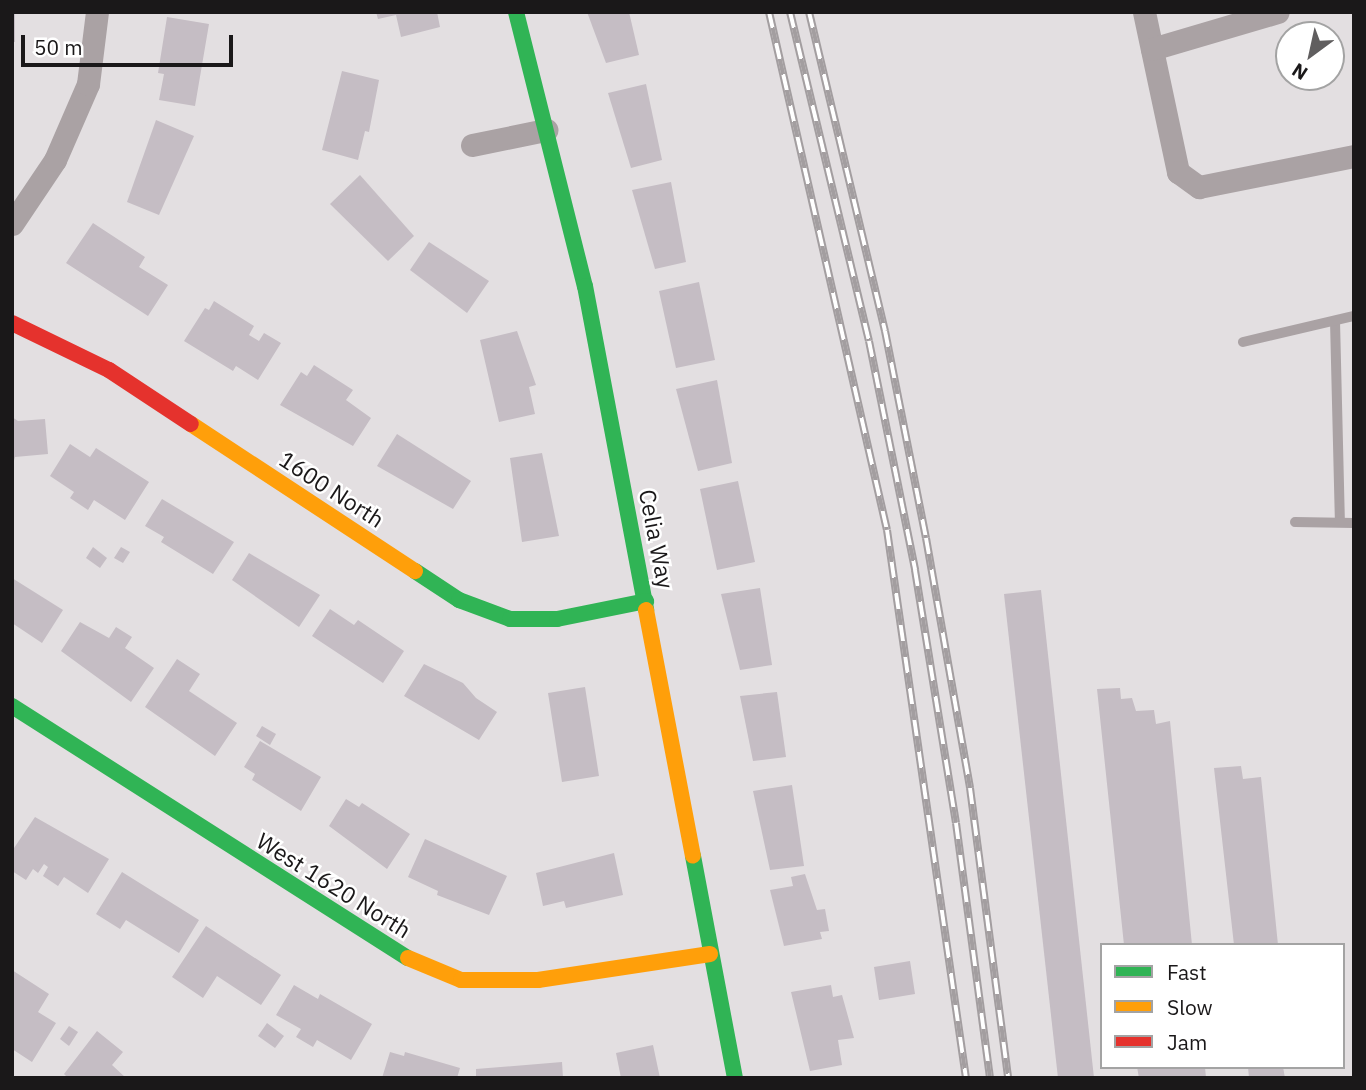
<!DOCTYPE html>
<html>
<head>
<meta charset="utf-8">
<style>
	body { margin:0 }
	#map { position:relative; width:1366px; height:1090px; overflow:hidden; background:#e3dfe1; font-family:"IBM Plex Sans",sans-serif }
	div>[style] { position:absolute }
	.building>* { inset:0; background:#c5bdc4 }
	.lane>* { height:10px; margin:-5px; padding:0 5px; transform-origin:5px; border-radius:5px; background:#aaa2a4 }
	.street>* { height:23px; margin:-11.5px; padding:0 11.5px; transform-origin:11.5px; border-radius:11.5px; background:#aaa2a4 }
	.fast>* { height:16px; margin:-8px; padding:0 8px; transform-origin:8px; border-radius:8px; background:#30b455 }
	.slow>* { height:16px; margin:-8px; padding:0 8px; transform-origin:8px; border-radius:8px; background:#ff9f0a }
	.jam>* { height:16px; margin:-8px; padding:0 8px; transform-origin:8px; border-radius:8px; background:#e5322d }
	.rail>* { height:8px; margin-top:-4px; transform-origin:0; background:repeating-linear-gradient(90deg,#fff 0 16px,#a39ea0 0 32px); box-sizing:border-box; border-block:2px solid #a39ea0 }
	span { translate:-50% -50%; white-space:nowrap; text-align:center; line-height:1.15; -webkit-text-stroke:5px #fff; paint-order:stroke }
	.street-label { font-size:23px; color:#1a1819 }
	.frame { position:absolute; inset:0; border:14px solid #1a1819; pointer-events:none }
	.legend { position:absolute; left:1100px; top:943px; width:245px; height:126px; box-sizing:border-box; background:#fff; border:2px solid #a3a3a3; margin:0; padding:9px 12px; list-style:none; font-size:21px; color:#1a1819 }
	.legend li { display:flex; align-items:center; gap:14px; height:35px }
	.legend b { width:35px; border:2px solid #a3a3a3 }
	.north { position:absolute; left:1275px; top:21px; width:70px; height:70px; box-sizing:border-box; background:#fff; border:2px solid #a3a3a3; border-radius:50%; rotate:213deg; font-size:19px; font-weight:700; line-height:28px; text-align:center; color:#1a1819 }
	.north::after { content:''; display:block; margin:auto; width:24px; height:32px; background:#605e5f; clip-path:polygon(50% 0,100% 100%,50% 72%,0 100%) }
	.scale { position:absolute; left:21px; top:35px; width:212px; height:32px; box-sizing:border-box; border:4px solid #1a1819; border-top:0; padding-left:9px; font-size:21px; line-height:24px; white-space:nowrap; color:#1a1819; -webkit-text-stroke:5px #fff; paint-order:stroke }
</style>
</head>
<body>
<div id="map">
	<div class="building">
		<i style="clip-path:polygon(12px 12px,15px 12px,15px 42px,12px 42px)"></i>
		<i style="clip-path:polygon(376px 12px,437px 12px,440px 27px,401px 37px,396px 15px,378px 19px)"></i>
		<i style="clip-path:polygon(587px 12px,629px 12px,639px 55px,606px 63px)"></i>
		<i style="clip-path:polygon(167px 17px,209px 24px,195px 106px,159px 100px,164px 74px,158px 73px)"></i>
		<i style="clip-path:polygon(342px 71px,379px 80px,369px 132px,365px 131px,358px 160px,322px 150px)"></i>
		<i style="clip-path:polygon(646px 84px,662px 160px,631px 168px,608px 93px)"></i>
		<i style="clip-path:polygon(156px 120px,194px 136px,159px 215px,127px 202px)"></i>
		<i style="clip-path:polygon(360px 175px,414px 236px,388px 261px,330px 204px)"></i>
		<i style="clip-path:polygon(671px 182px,686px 262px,655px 269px,632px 190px)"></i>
		<i style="clip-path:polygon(93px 223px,145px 257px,139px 267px,168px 285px,148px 316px,66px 263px)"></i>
		<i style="clip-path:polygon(429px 242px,489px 281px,467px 313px,410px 270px)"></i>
		<i style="clip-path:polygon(699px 282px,715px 360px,676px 368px,659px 291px)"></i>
		<i style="clip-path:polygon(214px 301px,254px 326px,249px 335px,259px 341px,264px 333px,281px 343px,258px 380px,236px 366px,233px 371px,184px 341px,205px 308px,209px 310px)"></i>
		<i style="clip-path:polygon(517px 331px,536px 385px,529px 387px,535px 414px,499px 422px,480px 340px)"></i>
		<i style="clip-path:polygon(314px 365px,353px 390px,346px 400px,371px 418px,353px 446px,280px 405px,301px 372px,307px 376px)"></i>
		<i style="clip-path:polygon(717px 380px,732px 463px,698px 471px,676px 389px)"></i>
		<i style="clip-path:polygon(12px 417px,18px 421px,45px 419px,48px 454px,15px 457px,12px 468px)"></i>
		<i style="clip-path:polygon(397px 434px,471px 481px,453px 509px,377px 466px)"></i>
		<i style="clip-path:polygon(70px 444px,90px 457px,96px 448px,149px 482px,125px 520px,94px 500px,88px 510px,70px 498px,74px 492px,50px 476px)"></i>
		<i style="clip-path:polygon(542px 453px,559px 536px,522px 542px,510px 458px)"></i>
		<i style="clip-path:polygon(738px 481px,755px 562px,717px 570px,700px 489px)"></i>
		<i style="clip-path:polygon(162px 499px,234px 542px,213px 574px,161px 542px,164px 537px,145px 526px)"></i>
		<i style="clip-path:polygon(93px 547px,107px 558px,100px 568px,86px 558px)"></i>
		<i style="clip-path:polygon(121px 547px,130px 552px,123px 563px,114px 558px)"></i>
		<i style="clip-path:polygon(249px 553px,320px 595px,299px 627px,232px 580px)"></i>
		<i style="clip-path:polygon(12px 578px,63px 610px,42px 643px,12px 623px)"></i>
		<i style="clip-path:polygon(760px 588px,772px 665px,740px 670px,721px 594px)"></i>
		<i style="clip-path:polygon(1041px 590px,1094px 1078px,1058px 1078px,1004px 594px)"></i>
		<i style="clip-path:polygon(330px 609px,354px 625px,358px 620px,404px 651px,383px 683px,312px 636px)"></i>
		<i style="clip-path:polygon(80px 622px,109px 638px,116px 627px,132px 637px,125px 648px,154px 668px,131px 702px,61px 651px)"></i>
		<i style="clip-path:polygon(177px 659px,200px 674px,189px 691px,237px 723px,215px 756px,145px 707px)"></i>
		<i style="clip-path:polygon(424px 664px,463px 683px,476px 698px,497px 712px,479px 740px,404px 696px)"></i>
		<i style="clip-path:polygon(585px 687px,599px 776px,562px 782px,548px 693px)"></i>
		<i style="clip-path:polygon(1120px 688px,1121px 699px,1132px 698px,1136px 711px,1154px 710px,1156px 724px,1170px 721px,1192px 945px,1124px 945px,1097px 689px)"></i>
		<i style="clip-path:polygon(777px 692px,786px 757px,753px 761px,740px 696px)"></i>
		<i style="clip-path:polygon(262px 726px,276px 734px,270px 745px,256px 736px)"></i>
		<i style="clip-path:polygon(260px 741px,321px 777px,301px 811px,252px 780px,255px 774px,244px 767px)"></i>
		<i style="clip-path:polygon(1241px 766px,1243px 779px,1261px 777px,1278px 945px,1234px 945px,1214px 768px)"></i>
		<i style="clip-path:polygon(792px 785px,804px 866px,770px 870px,753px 791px)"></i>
		<i style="clip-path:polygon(346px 799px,359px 807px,362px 803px,410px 834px,387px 869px,329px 826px)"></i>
		<i style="clip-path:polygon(35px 817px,109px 859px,88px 893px,64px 877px,58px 886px,43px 876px,48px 867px,44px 864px,38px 873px,33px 869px,26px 880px,12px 871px,12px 851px)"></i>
		<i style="clip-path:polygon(425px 839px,507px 876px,489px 915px,437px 895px,438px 891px,408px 877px)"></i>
		<i style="clip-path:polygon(614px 853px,623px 895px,566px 908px,564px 901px,543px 906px,536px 873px)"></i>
		<i style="clip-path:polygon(122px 872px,199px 920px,179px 953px,126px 920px,120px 929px,96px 914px)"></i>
		<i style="clip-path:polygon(805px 874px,817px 910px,825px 909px,829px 931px,820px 932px,822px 939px,784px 946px,770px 890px,793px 886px,791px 877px)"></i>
		<i style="clip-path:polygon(206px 926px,281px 975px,261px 1005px,217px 976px,203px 998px,172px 977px)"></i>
		<i style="clip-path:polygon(910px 961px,915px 994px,879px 1000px,874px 967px)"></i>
		<i style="clip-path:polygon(12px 970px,49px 994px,38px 1012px,56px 1023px,32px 1062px,12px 1049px)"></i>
		<i style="clip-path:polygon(294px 985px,318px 999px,320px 994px,372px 1024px,351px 1060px,317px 1040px,313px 1047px,296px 1037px,301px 1029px,276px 1015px)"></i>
		<i style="clip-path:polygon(831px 985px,833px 997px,842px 995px,854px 1038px,838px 1040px,842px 1065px,810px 1071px,791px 992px)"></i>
		<i style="clip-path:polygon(267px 1023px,284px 1036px,275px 1048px,258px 1036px)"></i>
		<i style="clip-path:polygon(69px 1026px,78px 1032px,69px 1046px,60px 1039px)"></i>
		<i style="clip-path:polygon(97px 1031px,123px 1052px,112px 1065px,126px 1078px,68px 1078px,64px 1074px)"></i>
		<i style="clip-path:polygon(653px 1045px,660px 1078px,621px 1078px,616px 1053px)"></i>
		<i style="clip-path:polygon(390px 1052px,404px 1056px,405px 1052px,460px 1068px,457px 1078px,382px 1078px)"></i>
		<i style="clip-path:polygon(562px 1062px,563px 1078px,476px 1078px,476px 1069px)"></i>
		<i style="clip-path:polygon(1137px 1067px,1205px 1067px,1206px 1078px,1139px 1078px)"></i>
		<i style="clip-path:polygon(1248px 1067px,1283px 1067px,1285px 1078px,1249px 1078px)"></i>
	</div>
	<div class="lane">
		<i style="left:1335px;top:321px;width:201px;rotate:88.6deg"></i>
		<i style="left:1243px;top:342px;width:114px;rotate:-13.2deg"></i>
		<i style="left:1295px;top:522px;width:59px;rotate:1deg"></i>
	</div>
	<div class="street">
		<i style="left:1144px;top:12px;width:164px;rotate:78deg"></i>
		<i style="left:1178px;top:172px;width:26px;rotate:36deg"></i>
		<i style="left:1199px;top:187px;width:158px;rotate:-11.3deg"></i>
		<i style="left:1152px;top:49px;width:131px;rotate:-16.4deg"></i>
		<i style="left:472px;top:145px;width:76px;rotate:-11.5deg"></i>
		<i style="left:12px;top:224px;width:77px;rotate:-56.1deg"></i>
		<i style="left:55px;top:160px;width:83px;rotate:-66.5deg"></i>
		<i style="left:88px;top:84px;width:73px;rotate:-82.9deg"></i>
	</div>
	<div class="fast">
		<i style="left:516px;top:12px;width:283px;rotate:75.9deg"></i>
		<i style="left:585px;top:286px;width:330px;rotate:79.3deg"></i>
		<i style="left:415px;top:571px;width:53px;rotate:33.4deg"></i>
		<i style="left:459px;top:600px;width:54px;rotate:20.4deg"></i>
		<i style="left:510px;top:619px;width:47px"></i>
		<i style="left:557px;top:619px;width:91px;rotate:-11.4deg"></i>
		<i style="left:12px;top:706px;width:469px;rotate:32.5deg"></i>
		<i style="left:693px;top:856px;width:226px;rotate:79.3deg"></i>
	</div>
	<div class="slow">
		<i style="left:191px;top:424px;width:268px;rotate:33.3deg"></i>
		<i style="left:646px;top:610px;width:250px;rotate:79.2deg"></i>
		<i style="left:408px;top:958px;width:57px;rotate:22.5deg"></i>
		<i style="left:461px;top:980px;width:77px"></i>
		<i style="left:538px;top:980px;width:174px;rotate:-8.6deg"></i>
	</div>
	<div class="jam">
		<i style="left:12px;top:323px;width:108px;rotate:25.9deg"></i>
		<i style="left:109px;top:370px;width:98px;rotate:33.4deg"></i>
	</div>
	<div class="rail">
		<i style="left:769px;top:12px;width:531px;rotate:77.17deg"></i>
		<i style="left:887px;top:530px;width:554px;rotate:81.8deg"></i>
		<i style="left:790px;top:12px;width:338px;rotate:76.5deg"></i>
		<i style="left:869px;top:341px;width:234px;rotate:78.6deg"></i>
		<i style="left:915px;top:570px;width:256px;rotate:80.8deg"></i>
		<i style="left:956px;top:823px;width:257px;rotate:82.4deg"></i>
		<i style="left:809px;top:12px;width:328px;rotate:76.6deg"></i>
		<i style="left:885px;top:331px;width:211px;rotate:78.8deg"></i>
		<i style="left:926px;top:538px;width:254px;rotate:80deg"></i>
		<i style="left:970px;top:788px;width:292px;rotate:82.5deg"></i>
	</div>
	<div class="street-label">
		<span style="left:332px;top:489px;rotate:33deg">1600 North</span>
		<span style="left:657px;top:539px;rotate:79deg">Celia Way</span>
		<span style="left:334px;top:885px;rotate:32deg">West 1620 North</span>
	</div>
	<div class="frame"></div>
	<ul class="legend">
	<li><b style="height:9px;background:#30b455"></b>Fast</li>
	<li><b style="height:9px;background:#ff9f0a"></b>Slow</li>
	<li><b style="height:9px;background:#e5322d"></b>Jam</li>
	</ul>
	<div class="north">N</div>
	<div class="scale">50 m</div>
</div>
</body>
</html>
